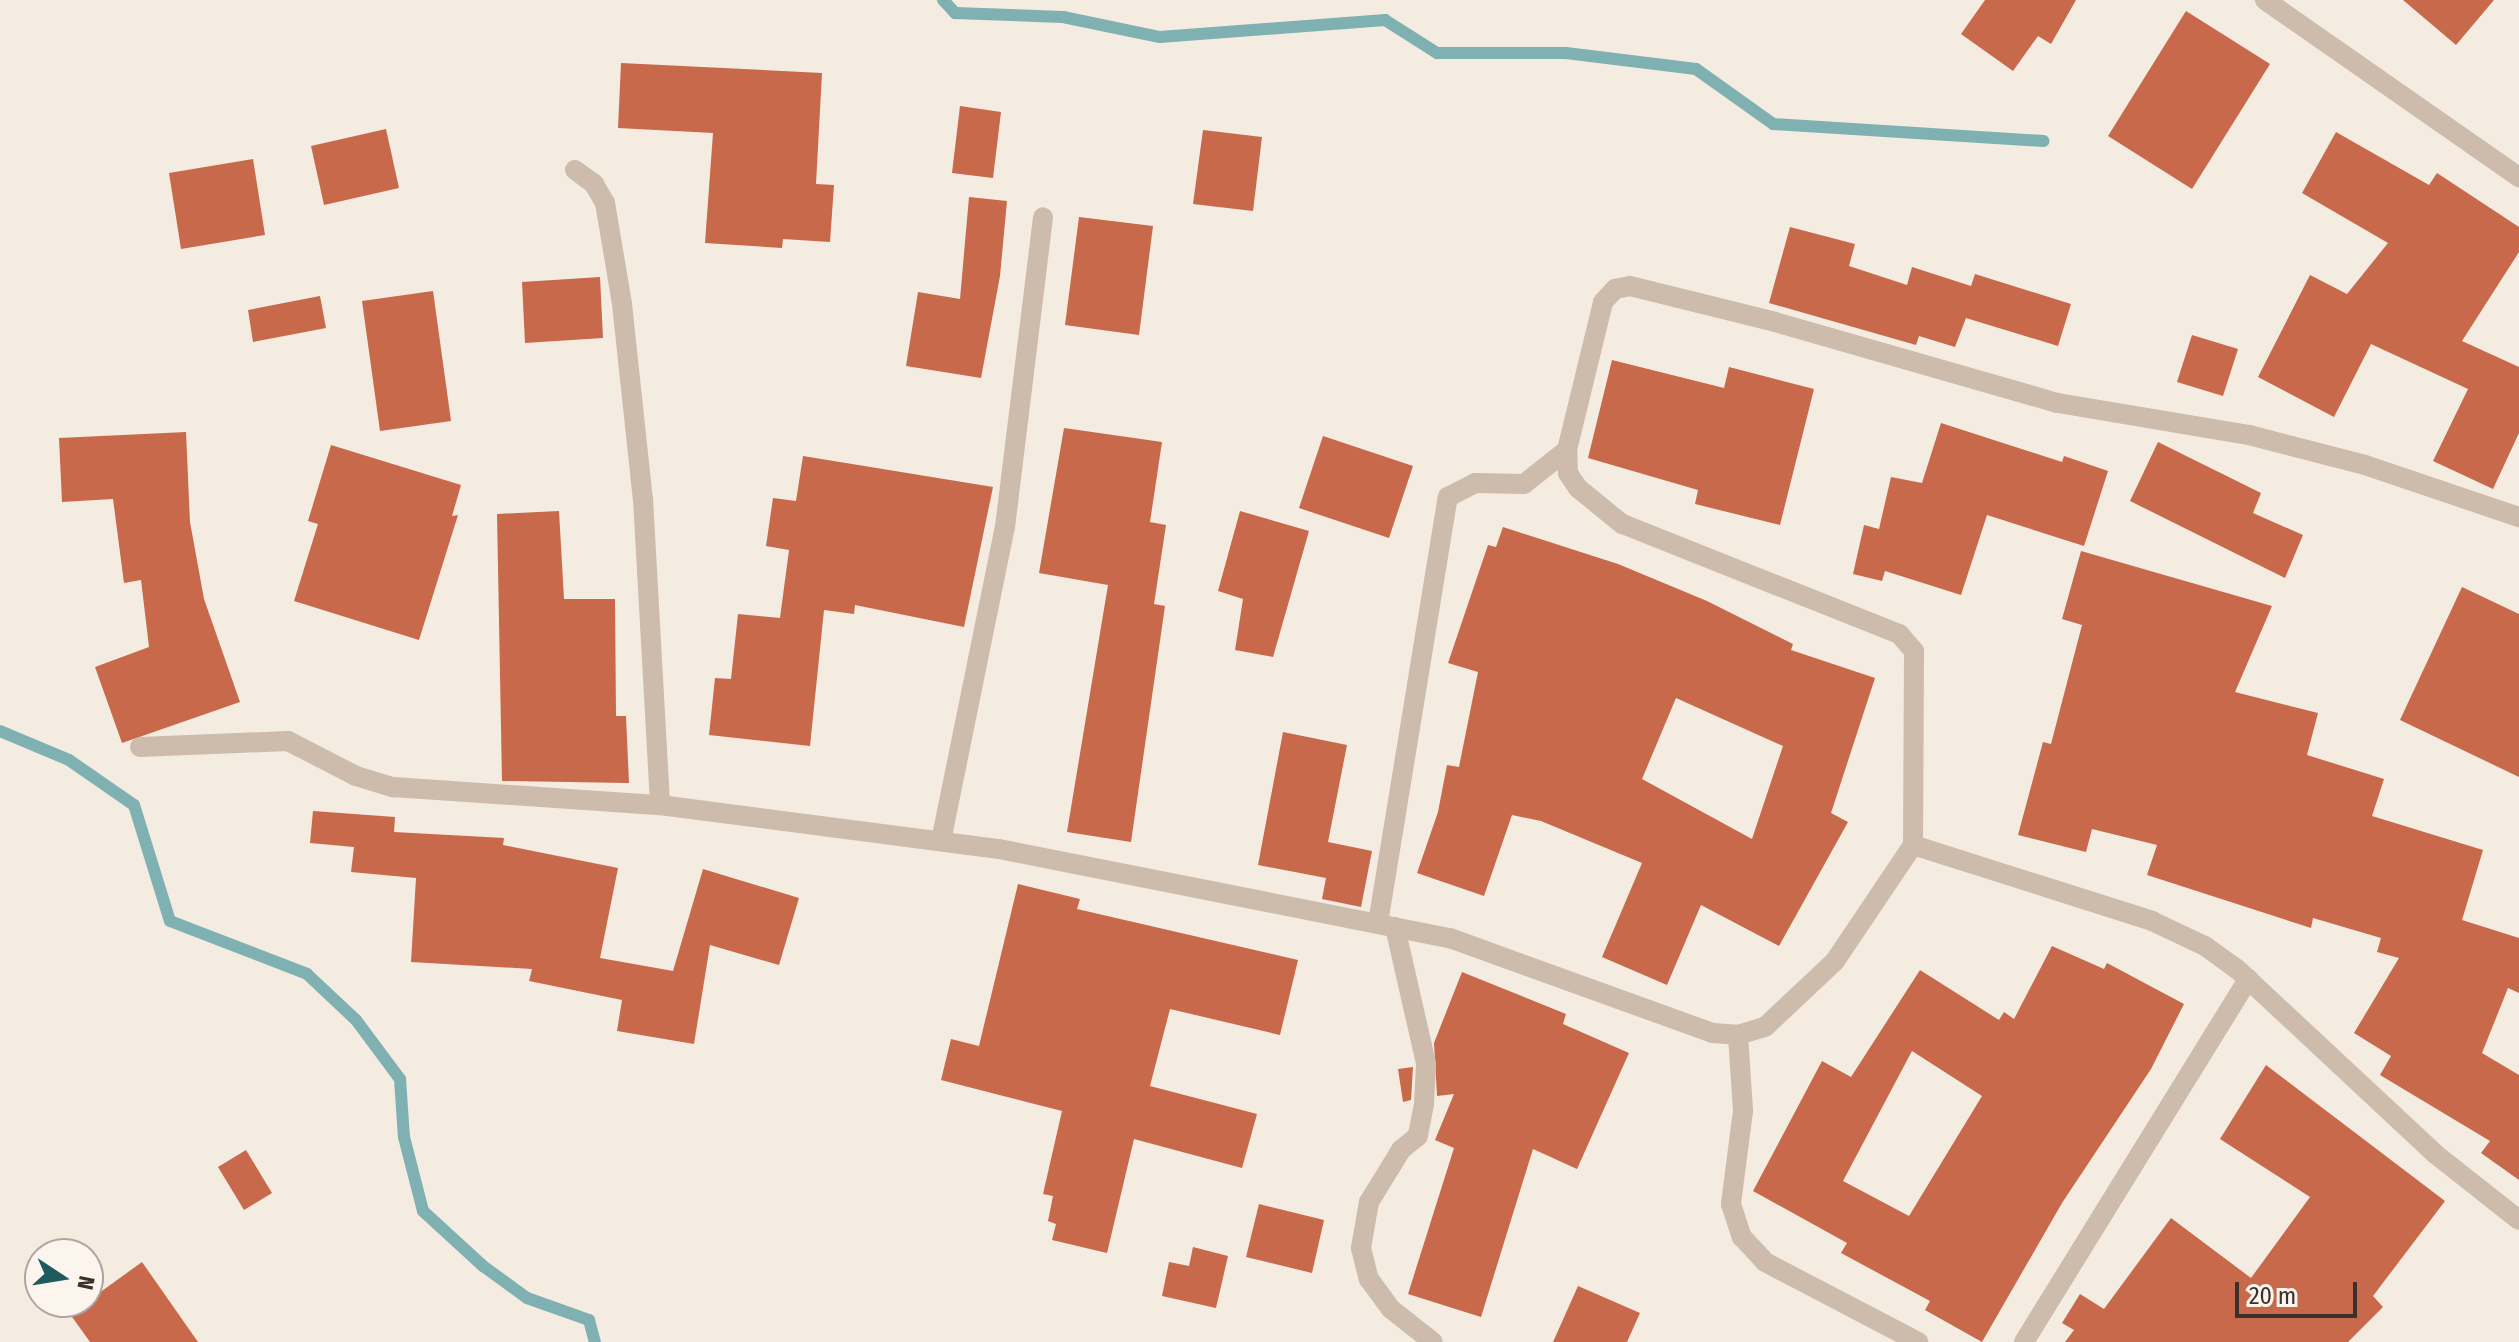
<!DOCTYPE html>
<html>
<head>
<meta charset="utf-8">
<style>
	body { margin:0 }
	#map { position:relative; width:2519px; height:1342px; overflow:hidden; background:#f4ebe1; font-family:"Fira Sans Condensed",sans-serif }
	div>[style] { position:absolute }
	.stream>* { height:12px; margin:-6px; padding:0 6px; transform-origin:6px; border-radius:6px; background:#7fb0b2 }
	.building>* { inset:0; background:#c8694b }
	.minor>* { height:20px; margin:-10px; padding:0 10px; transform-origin:10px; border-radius:10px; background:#cdbbac }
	span { translate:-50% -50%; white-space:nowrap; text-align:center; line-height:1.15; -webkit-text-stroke:8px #fbf5ee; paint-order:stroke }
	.north { position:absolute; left:24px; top:1238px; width:80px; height:80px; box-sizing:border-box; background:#fbf5ee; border:2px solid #aea6a0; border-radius:50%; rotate:102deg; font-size:22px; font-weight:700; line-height:32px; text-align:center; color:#3b302b }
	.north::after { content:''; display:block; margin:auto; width:28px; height:36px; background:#1f5a5e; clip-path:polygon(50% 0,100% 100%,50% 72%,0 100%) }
	.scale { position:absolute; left:2235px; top:1282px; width:122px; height:36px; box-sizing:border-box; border:4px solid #3b302b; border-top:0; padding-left:10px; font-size:24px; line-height:28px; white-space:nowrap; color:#3b302b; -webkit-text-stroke:6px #fbf5ee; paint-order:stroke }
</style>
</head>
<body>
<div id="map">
	<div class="stream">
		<i style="left:943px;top:0;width:18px;rotate:47deg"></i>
		<i style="left:955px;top:13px;width:108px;rotate:2.1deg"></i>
		<i style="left:1063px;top:17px;width:99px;rotate:11.7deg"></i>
		<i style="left:1160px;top:37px;width:226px;rotate:-4.3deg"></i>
		<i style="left:1385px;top:20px;width:62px;rotate:32.4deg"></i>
		<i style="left:1437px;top:53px;width:129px"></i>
		<i style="left:1566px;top:53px;width:131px;rotate:7deg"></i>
		<i style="left:1696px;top:69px;width:95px;rotate:35.5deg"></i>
		<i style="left:1773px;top:124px;width:271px;rotate:3.6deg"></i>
		<i style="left:0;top:731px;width:75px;rotate:22.8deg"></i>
		<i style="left:69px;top:760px;width:79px;rotate:34.7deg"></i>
		<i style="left:134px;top:805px;width:121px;rotate:72.8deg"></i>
		<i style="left:170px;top:921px;width:147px;rotate:21.1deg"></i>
		<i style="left:307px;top:974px;width:67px;rotate:43.2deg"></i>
		<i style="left:356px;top:1020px;width:74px;rotate:53.3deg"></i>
		<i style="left:400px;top:1079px;width:58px;rotate:86.1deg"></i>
		<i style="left:404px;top:1137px;width:76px;rotate:75.6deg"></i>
		<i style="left:423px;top:1211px;width:81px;rotate:42.5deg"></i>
		<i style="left:483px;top:1266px;width:54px;rotate:36deg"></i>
		<i style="left:527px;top:1298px;width:66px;rotate:19.5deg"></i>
		<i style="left:589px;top:1320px;width:23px;rotate:75deg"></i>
	</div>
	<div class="building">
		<i style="clip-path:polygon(1985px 0,2076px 0,2051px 44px,2038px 36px,2013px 71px,1961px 34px)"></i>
		<i style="clip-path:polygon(2403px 0,2494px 0,2456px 45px)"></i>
		<i style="clip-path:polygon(2186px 11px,2270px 64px,2192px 189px,2108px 136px)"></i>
		<i style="clip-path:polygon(621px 63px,822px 73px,816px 184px,834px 185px,830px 242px,783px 239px,782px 248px,705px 243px,713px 133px,618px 128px)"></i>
		<i style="clip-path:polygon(960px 106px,1001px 112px,993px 178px,952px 173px)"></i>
		<i style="clip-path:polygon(386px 129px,399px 188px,324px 205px,311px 146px)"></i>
		<i style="clip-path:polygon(1203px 130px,1262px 137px,1253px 211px,1193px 204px)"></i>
		<i style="clip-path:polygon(2336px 132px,2429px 185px,2437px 173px,2519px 227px,2519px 252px,2462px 341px,2519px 367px,2519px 433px,2493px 489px,2433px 461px,2468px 389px,2371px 344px,2334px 417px,2258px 377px,2310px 275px,2347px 294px,2388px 243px,2302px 193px)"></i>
		<i style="clip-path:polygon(253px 159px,265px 235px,181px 249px,169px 173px)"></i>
		<i style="clip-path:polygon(969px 197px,1007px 201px,1000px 276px,981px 378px,906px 366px,918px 292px,960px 299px)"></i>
		<i style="clip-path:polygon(1079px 217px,1153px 226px,1139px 335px,1065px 325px)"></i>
		<i style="clip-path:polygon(1790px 227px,1855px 244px,1849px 266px,1907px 285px,1912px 267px,1971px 286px,1975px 274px,2071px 304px,2058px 346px,1966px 318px,1955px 347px,1919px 336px,1916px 345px,1769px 303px)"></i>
		<i style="clip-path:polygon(600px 277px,603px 338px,525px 343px,522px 282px)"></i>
		<i style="clip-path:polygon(433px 291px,451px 421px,380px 431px,362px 301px)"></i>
		<i style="clip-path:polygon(320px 296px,326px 328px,253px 342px,248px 310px)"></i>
		<i style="clip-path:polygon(2192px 335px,2238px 349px,2223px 396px,2177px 382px)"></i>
		<i style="clip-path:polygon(1612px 360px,1724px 388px,1729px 367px,1814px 389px,1780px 525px,1695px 504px,1698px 490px,1588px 458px)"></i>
		<i style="clip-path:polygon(1941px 423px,2062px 462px,2064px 456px,2108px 471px,2084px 546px,1987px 515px,1961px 595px,1885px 571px,1882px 581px,1853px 574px,1864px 525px,1879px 529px,1891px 477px,1922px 483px)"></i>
		<i style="clip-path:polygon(1064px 428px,1162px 442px,1150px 522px,1166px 525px,1154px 604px,1165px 606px,1131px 842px,1067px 832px,1108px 585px,1039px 573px)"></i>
		<i style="clip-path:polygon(186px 432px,190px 522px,204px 599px,240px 702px,122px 743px,95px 667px,149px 647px,141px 580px,124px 583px,113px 499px,62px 502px,59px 438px)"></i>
		<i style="clip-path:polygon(1323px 436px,1413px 466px,1389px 538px,1299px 508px)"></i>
		<i style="clip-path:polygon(2158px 442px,2261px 493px,2253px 513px,2303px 535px,2285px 578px,2130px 501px)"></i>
		<i style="clip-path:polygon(331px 445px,461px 485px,452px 516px,458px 515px,419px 640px,294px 601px,318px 524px,308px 521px)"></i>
		<i style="clip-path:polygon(803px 456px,993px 487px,964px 627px,855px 605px,854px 614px,824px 610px,810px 746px,709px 735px,715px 678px,731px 679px,738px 614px,780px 618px,789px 550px,766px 546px,773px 498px,796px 501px)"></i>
		<i style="clip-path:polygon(559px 511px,564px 599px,615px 599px,616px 716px,626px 716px,629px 783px,502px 781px,497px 514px)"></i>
		<i style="clip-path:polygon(1240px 511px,1309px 531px,1273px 657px,1235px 650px,1243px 599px,1218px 591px)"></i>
		<i style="clip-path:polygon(evenodd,1503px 527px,1618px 564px,1707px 601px,1793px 644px,1791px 650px,1875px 678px,1831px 813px,1848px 822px,1779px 946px,1701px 905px,1667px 985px,1602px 957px,1642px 863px,1541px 821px,1512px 815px,1484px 896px,1417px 873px,1438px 812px,1447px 765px,1459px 767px,1478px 672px,1448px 663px,1488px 545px,1496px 547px,1503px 527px,1676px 698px,1783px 746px,1752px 839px,1642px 779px,1676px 698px)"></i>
		<i style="clip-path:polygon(2081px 551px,2272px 606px,2235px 692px,2318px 713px,2307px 755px,2384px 779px,2372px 816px,2483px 850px,2462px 920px,2519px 938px,2519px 993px,2508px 988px,2482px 1053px,2519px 1075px,2519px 1180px,2481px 1153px,2490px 1141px,2380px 1075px,2391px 1056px,2354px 1033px,2399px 958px,2377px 952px,2381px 938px,2313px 918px,2311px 928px,2147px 875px,2157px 845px,2092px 829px,2086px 852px,2018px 835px,2043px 742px,2051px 744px,2082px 625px,2062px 619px)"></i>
		<i style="clip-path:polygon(2462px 587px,2519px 614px,2519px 777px,2400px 720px)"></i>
		<i style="clip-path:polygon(1283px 732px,1347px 745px,1328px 842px,1372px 851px,1361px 907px,1322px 899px,1326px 878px,1258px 865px)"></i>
		<i style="clip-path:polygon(313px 811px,395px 817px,394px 832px,504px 838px,503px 845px,618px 868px,600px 958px,673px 971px,703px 869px,799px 898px,779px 965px,710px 945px,694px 1044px,617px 1031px,622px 1000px,529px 981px,532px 969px,411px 962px,416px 878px,351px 872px,354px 847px,310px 843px)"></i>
		<i style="clip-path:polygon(1018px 884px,1080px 899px,1077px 909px,1298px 960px,1280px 1035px,1170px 1009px,1150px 1086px,1257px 1114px,1242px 1168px,1134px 1139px,1107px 1253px,1052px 1240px,1056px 1224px,1048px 1221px,1053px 1196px,1043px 1194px,1062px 1111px,941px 1080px,951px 1039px,979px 1046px)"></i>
		<i style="clip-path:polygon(evenodd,2052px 946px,2104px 969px,2107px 963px,2184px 1004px,2151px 1069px,2062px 1203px,1982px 1342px,1925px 1310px,1930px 1301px,1841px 1253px,1847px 1243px,1753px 1191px,1822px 1061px,1851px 1077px,1920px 970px,1999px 1020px,2004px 1012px,2014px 1019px,2052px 946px,1912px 1051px,1982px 1096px,1909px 1216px,1843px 1181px,1912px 1051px)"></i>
		<i style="clip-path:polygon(1462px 972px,1566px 1014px,1563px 1024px,1629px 1053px,1577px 1169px,1533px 1149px,1481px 1317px,1408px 1294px,1454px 1148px,1435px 1140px,1454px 1094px,1437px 1096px,1434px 1043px)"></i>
		<i style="clip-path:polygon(2266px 1065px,2445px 1201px,2373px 1296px,2383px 1307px,2348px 1342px,2065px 1342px,2074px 1330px,2062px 1323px,2080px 1294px,2104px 1309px,2171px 1218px,2251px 1278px,2310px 1197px,2220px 1139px)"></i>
		<i style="clip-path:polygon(1413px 1067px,1411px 1100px,1403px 1102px,1398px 1069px)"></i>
		<i style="clip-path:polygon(246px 1150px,272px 1193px,244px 1210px,218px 1167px)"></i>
		<i style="clip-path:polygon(1259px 1204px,1324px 1220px,1312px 1273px,1246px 1257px)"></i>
		<i style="clip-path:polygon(1193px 1247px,1228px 1256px,1216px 1308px,1162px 1296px,1169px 1262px,1189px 1266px)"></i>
		<i style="clip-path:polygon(142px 1262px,198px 1342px,90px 1342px,70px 1314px)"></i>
		<i style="clip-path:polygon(1578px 1286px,1640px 1313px,1627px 1342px,1553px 1342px)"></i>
	</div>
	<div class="minor">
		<i style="left:2265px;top:0;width:310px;rotate:34.9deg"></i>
		<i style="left:575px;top:170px;width:24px;rotate:36deg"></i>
		<i style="left:594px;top:184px;width:22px;rotate:60deg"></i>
		<i style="left:605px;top:203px;width:102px;rotate:80.4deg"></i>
		<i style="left:622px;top:304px;width:196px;rotate:83.9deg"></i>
		<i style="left:643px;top:499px;width:306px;rotate:86.8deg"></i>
		<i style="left:140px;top:747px;width:148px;rotate:-2.3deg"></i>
		<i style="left:288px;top:741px;width:76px;rotate:27.2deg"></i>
		<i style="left:356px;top:776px;width:39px;rotate:17deg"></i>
		<i style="left:393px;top:787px;width:268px;rotate:3.9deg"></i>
		<i style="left:660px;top:805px;width:342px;rotate:7.4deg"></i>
		<i style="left:999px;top:849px;width:460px;rotate:11.2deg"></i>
		<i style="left:1450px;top:938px;width:279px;rotate:19.9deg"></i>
		<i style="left:1712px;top:1033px;width:26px;rotate:4deg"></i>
		<i style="left:1738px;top:1035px;width:28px;rotate:-17deg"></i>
		<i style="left:1765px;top:1027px;width:96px;rotate:-43.3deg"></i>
		<i style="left:1835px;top:961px;width:140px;rotate:-56.1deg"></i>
		<i style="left:1913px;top:845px;width:194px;rotate:-89.7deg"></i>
		<i style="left:1914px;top:651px;width:23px;rotate:-131deg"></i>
		<i style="left:1899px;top:634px;width:298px;rotate:-158.3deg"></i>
		<i style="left:1622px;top:524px;width:57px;rotate:-140.7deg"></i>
		<i style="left:1578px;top:488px;width:18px;rotate:-124deg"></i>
		<i style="left:1568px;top:473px;width:23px;rotate:-92deg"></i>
		<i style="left:1567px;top:450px;width:152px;rotate:-76.3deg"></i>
		<i style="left:1603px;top:302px;width:18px;rotate:-47deg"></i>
		<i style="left:1615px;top:289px;width:15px;rotate:-11deg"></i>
		<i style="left:1630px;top:286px;width:149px;rotate:13.9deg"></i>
		<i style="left:1775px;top:322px;width:294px;rotate:16deg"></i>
		<i style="left:2058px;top:403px;width:194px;rotate:9.5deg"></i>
		<i style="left:2249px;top:435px;width:120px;rotate:14.5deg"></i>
		<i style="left:2365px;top:465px;width:163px;rotate:18.7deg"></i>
		<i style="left:941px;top:841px;width:320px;rotate:-78.5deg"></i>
		<i style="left:1005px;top:527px;width:312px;rotate:-83deg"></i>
		<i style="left:1913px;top:845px;width:251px;rotate:17.6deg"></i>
		<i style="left:2152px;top:921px;width:59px;rotate:25.3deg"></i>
		<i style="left:2205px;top:946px;width:39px;rotate:36deg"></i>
		<i style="left:2237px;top:969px;width:270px;rotate:43deg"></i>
		<i style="left:2434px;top:1153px;width:108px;rotate:38.2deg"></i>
		<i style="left:1378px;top:923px;width:432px;rotate:-80.7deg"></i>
		<i style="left:1448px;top:497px;width:30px;rotate:-27deg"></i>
		<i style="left:1475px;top:483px;width:49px;rotate:1.2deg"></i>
		<i style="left:1524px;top:484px;width:55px;rotate:-38.3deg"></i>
		<i style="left:1395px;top:927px;width:140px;rotate:77.2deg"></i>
		<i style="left:1426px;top:1064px;width:40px;rotate:92.9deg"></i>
		<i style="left:1424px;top:1104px;width:33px;rotate:101deg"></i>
		<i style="left:1418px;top:1136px;width:22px;rotate:141deg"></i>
		<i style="left:1401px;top:1150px;width:61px;rotate:121.6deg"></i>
		<i style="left:1369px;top:1202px;width:47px;rotate:99.9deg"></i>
		<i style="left:1361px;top:1248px;width:32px;rotate:76deg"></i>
		<i style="left:1369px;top:1279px;width:37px;rotate:54deg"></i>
		<i style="left:1391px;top:1309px;width:53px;rotate:38.2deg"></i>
		<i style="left:1738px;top:1035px;width:76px;rotate:86.2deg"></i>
		<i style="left:1743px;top:1111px;width:94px;rotate:97.4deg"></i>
		<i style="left:1731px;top:1204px;width:35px;rotate:72deg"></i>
		<i style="left:1742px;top:1237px;width:34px;rotate:47deg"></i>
		<i style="left:1765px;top:1262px;width:173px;rotate:27.6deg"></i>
		<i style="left:2024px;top:1342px;width:427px;rotate:-58.3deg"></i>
	</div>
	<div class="north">N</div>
	<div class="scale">20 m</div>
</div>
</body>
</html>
